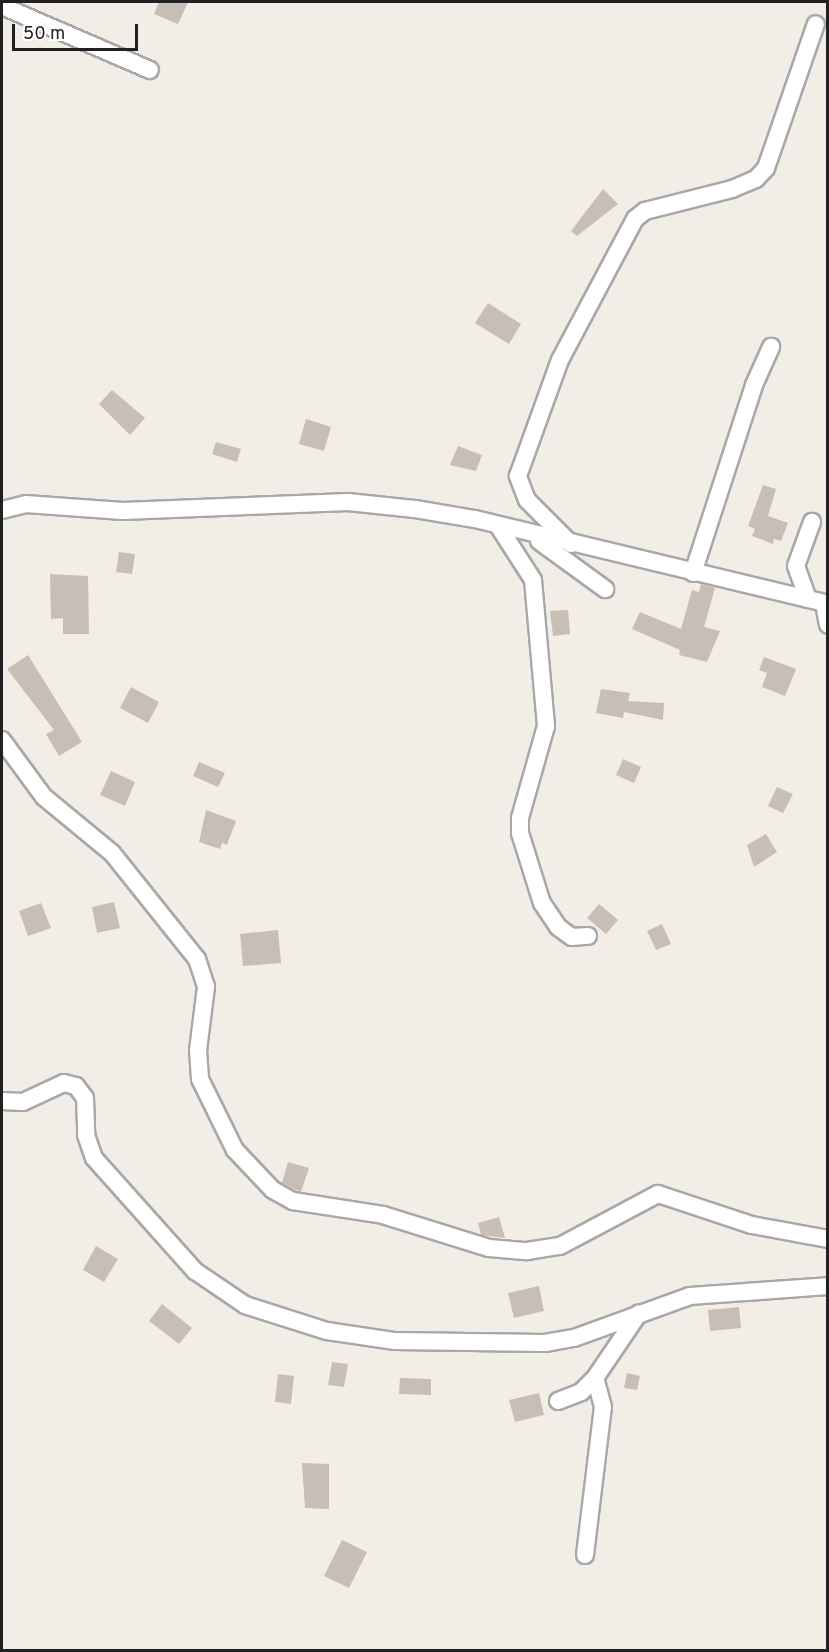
<!DOCTYPE html>
<html>
<head>
<meta charset="utf-8">
<style>
	body { margin:0 }
	#map { position:relative; width:829px; height:1652px; overflow:hidden; background:#f2eee7; font-family:Overpass,sans-serif }
	div>[style] { position:absolute }
	.building>* { inset:0; background:#c7beb6 }
	.roads { filter:drop-shadow(2px 0 #a8a8a8) drop-shadow(-2px 0 #a8a8a8) drop-shadow(0 2px #a8a8a8) drop-shadow(0 -2px #a8a8a8) }
	.minor>* { height:16px; margin:-8px; padding:0 8px; transform-origin:8px; border-radius:8px; background:#fff }
	span { translate:-50% -50%; white-space:nowrap; text-align:center; line-height:1.15; -webkit-text-stroke:6px #fff; paint-order:stroke }
	.frame { position:absolute; inset:0; border:3px solid #212121; pointer-events:none }
	.scale { position:absolute; left:12px; top:24px; width:126px; height:27px; box-sizing:border-box; border:3px solid #212121; border-top:0; padding-left:8px; font-size:18px; line-height:21px; white-space:nowrap; color:#212121; -webkit-text-stroke:4px #fff; paint-order:stroke }
</style>
</head>
<body>
<div id="map">
	<div class="building">
		<i style="clip-path:polygon(159px 2px,188px 2px,178px 24px,154px 14px)"></i>
		<i style="clip-path:polygon(603px 189px,618px 204px,577px 236px,571px 231px)"></i>
		<i style="clip-path:polygon(488px 303px,521px 324px,509px 344px,475px 323px)"></i>
		<i style="clip-path:polygon(112px 390px,145px 418px,130px 435px,99px 404px)"></i>
		<i style="clip-path:polygon(306px 419px,331px 427px,324px 451px,299px 444px)"></i>
		<i style="clip-path:polygon(216px 442px,241px 449px,237px 462px,212px 454px)"></i>
		<i style="clip-path:polygon(458px 446px,482px 455px,476px 471px,450px 465px)"></i>
		<i style="clip-path:polygon(763px 485px,776px 489px,768px 516px,788px 523px,781px 541px,774px 539px,773px 544px,752px 536px,755px 529px,748px 526px)"></i>
		<i style="clip-path:polygon(119px 552px,135px 554px,132px 574px,116px 572px)"></i>
		<i style="clip-path:polygon(50px 574px,88px 576px,89px 634px,63px 634px,63px 618px,51px 619px)"></i>
		<i style="clip-path:polygon(701px 584px,715px 588px,704px 627px,720px 631px,707px 662px,679px 655px,680px 650px,632px 629px,640px 612px,681px 629px,692px 590px,699px 592px)"></i>
		<i style="clip-path:polygon(568px 610px,570px 634px,553px 636px,550px 611px)"></i>
		<i style="clip-path:polygon(28px 655px,82px 742px,59px 756px,46px 734px,54px 730px,7px 669px)"></i>
		<i style="clip-path:polygon(764px 657px,796px 669px,785px 696px,762px 687px,767px 673px,759px 670px)"></i>
		<i style="clip-path:polygon(131px 687px,159px 702px,148px 723px,120px 708px)"></i>
		<i style="clip-path:polygon(601px 689px,630px 693px,628px 701px,664px 703px,663px 720px,624px 712px,623px 718px,596px 713px)"></i>
		<i style="clip-path:polygon(623px 759px,641px 767px,634px 783px,616px 775px)"></i>
		<i style="clip-path:polygon(199px 762px,225px 773px,218px 787px,193px 776px)"></i>
		<i style="clip-path:polygon(111px 771px,135px 782px,125px 806px,100px 795px)"></i>
		<i style="clip-path:polygon(777px 787px,793px 794px,783px 813px,768px 806px)"></i>
		<i style="clip-path:polygon(206px 810px,236px 821px,227px 845px,222px 843px,220px 849px,199px 842px)"></i>
		<i style="clip-path:polygon(766px 834px,777px 852px,754px 867px,747px 845px)"></i>
		<i style="clip-path:polygon(114px 902px,120px 928px,97px 933px,92px 907px)"></i>
		<i style="clip-path:polygon(41px 903px,51px 928px,28px 936px,19px 911px)"></i>
		<i style="clip-path:polygon(599px 904px,618px 920px,606px 934px,587px 918px)"></i>
		<i style="clip-path:polygon(662px 924px,671px 944px,656px 950px,647px 931px)"></i>
		<i style="clip-path:polygon(278px 930px,281px 963px,243px 966px,240px 934px)"></i>
		<i style="clip-path:polygon(288px 1162px,309px 1168px,301px 1192px,282px 1183px)"></i>
		<i style="clip-path:polygon(499px 1217px,505px 1238px,481px 1235px,478px 1223px)"></i>
		<i style="clip-path:polygon(96px 1246px,118px 1259px,104px 1282px,83px 1270px)"></i>
		<i style="clip-path:polygon(539px 1286px,544px 1311px,514px 1318px,508px 1293px)"></i>
		<i style="clip-path:polygon(162px 1304px,192px 1328px,179px 1344px,149px 1321px)"></i>
		<i style="clip-path:polygon(739px 1307px,741px 1328px,710px 1331px,708px 1310px)"></i>
		<i style="clip-path:polygon(332px 1362px,348px 1364px,344px 1387px,328px 1385px)"></i>
		<i style="clip-path:polygon(627px 1373px,640px 1376px,637px 1390px,624px 1388px)"></i>
		<i style="clip-path:polygon(278px 1374px,294px 1376px,291px 1404px,275px 1402px)"></i>
		<i style="clip-path:polygon(400px 1378px,431px 1379px,431px 1395px,399px 1394px)"></i>
		<i style="clip-path:polygon(539px 1393px,544px 1415px,515px 1422px,509px 1400px)"></i>
		<i style="clip-path:polygon(302px 1463px,329px 1464px,329px 1509px,305px 1508px)"></i>
		<i style="clip-path:polygon(342px 1540px,367px 1552px,349px 1588px,324px 1576px)"></i>
	</div>
	<div class="roads">
		<div class="minor">
			<i style="left:2px;top:6px;width:161px;rotate:23.4deg"></i>
			<i style="left:2px;top:510px;width:25px;rotate:-14deg"></i>
			<i style="left:26px;top:504px;width:97px;rotate:4.1deg"></i>
			<i style="left:123px;top:511px;width:225px;rotate:-2.3deg"></i>
			<i style="left:348px;top:502px;width:67px;rotate:6deg"></i>
			<i style="left:415px;top:509px;width:61px;rotate:9.5deg"></i>
			<i style="left:475px;top:519px;width:363px;rotate:13.5deg"></i>
			<i style="left:499px;top:527px;width:63px;rotate:57.3deg"></i>
			<i style="left:533px;top:580px;width:147px;rotate:84.9deg"></i>
			<i style="left:546px;top:726px;width:96px;rotate:105.8deg"></i>
			<i style="left:520px;top:818px;width:15px;rotate:90deg"></i>
			<i style="left:520px;top:833px;width:73px;rotate:72.6deg"></i>
			<i style="left:542px;top:903px;width:29px;rotate:56deg"></i>
			<i style="left:558px;top:927px;width:17px;rotate:36deg"></i>
			<i style="left:572px;top:937px;width:16px;rotate:-4deg"></i>
			<i style="left:539px;top:541px;width:82px;rotate:36deg"></i>
			<i style="left:571px;top:544px;width:62px;rotate:-135deg"></i>
			<i style="left:527px;top:500px;width:26px;rotate:-111deg"></i>
			<i style="left:518px;top:476px;width:123px;rotate:-70.1deg"></i>
			<i style="left:560px;top:360px;width:160px;rotate:-62deg"></i>
			<i style="left:635px;top:219px;width:13px;rotate:-39deg"></i>
			<i style="left:645px;top:211px;width:90px;rotate:-14.2deg"></i>
			<i style="left:732px;top:189px;width:26px;rotate:-23deg"></i>
			<i style="left:756px;top:179px;width:15px;rotate:-48deg"></i>
			<i style="left:766px;top:168px;width:152px;rotate:-70.9deg"></i>
			<i style="left:693px;top:573px;width:198px;rotate:-72deg"></i>
			<i style="left:754px;top:385px;width:42px;rotate:-65.9deg"></i>
			<i style="left:808px;top:599px;width:35px;rotate:-110deg"></i>
			<i style="left:796px;top:566px;width:47px;rotate:-70deg"></i>
			<i style="left:824px;top:604px;width:21px;rotate:79deg"></i>
			<i style="left:2px;top:740px;width:71px;rotate:53.6deg"></i>
			<i style="left:44px;top:797px;width:88px;rotate:39.5deg"></i>
			<i style="left:112px;top:853px;width:136px;rotate:51.3deg"></i>
			<i style="left:197px;top:959px;width:29px;rotate:72deg"></i>
			<i style="left:206px;top:987px;width:64px;rotate:97.2deg"></i>
			<i style="left:198px;top:1050px;width:29px;rotate:86deg"></i>
			<i style="left:200px;top:1079px;width:79px;rotate:63.8deg"></i>
			<i style="left:235px;top:1150px;width:55px;rotate:46.5deg"></i>
			<i style="left:273px;top:1190px;width:23px;rotate:29deg"></i>
			<i style="left:293px;top:1201px;width:91px;rotate:8.8deg"></i>
			<i style="left:383px;top:1215px;width:111px;rotate:17.3deg"></i>
			<i style="left:489px;top:1248px;width:38px;rotate:5deg"></i>
			<i style="left:527px;top:1251px;width:33px;rotate:-9deg"></i>
			<i style="left:560px;top:1246px;width:111px;rotate:-28deg"></i>
			<i style="left:658px;top:1194px;width:99px;rotate:18.3deg"></i>
			<i style="left:752px;top:1225px;width:77px;rotate:10.4deg"></i>
			<i style="left:2px;top:1101px;width:21px;rotate:3deg"></i>
			<i style="left:23px;top:1102px;width:45px;rotate:-24.9deg"></i>
			<i style="left:64px;top:1083px;width:12px;rotate:14deg"></i>
			<i style="left:76px;top:1086px;width:15px;rotate:53deg"></i>
			<i style="left:85px;top:1098px;width:37px;rotate:88deg"></i>
			<i style="left:86px;top:1135px;width:24px;rotate:71deg"></i>
			<i style="left:94px;top:1158px;width:152px;rotate:48.2deg"></i>
			<i style="left:195px;top:1271px;width:60px;rotate:34.2deg"></i>
			<i style="left:245px;top:1305px;width:86px;rotate:17.6deg"></i>
			<i style="left:327px;top:1331px;width:69px;rotate:8.4deg"></i>
			<i style="left:395px;top:1341px;width:150px;rotate:0.8deg"></i>
			<i style="left:545px;top:1343px;width:29px;rotate:-10deg"></i>
			<i style="left:574px;top:1338px;width:123px;rotate:-19.9deg"></i>
			<i style="left:690px;top:1296px;width:138px;rotate:-4.1deg"></i>
			<i style="left:558px;top:1401px;width:25px;rotate:-21deg"></i>
			<i style="left:581px;top:1392px;width:20px;rotate:-45deg"></i>
			<i style="left:595px;top:1378px;width:78px;rotate:-55.9deg"></i>
			<i style="left:585px;top:1555px;width:149px;rotate:-83.1deg"></i>
			<i style="left:603px;top:1407px;width:30px;rotate:-105deg"></i>
		</div>
	</div>
	<div class="frame"></div>
	<div class="scale">50 m</div>
</div>
</body>
</html>
